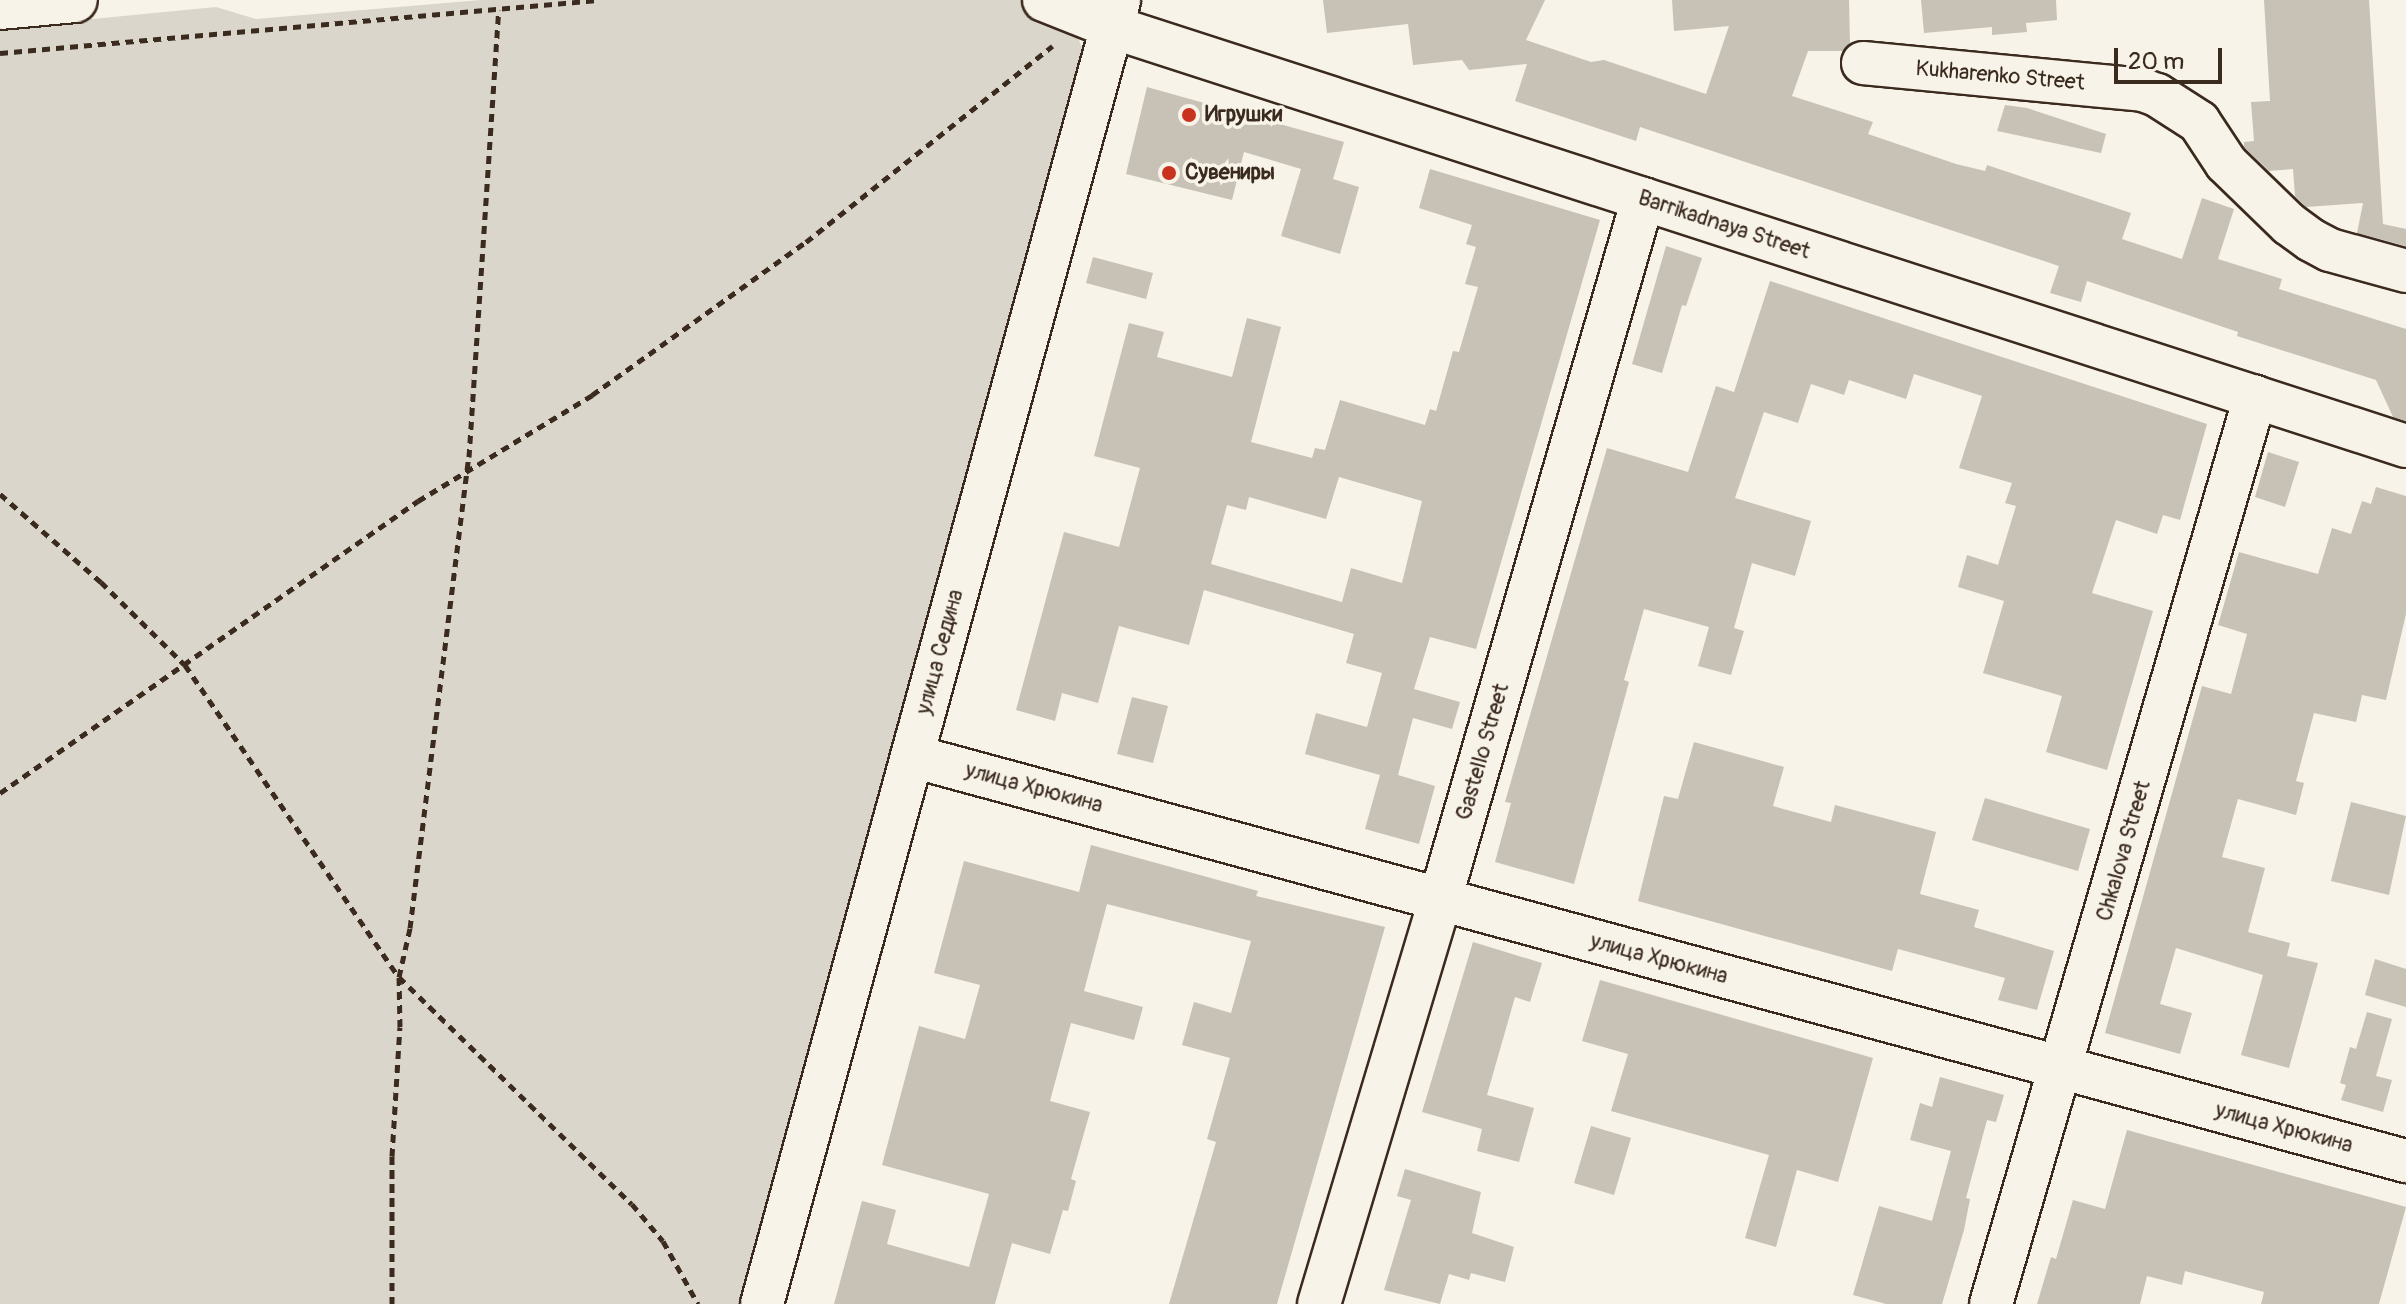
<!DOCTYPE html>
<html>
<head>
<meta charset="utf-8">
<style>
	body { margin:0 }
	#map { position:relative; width:2406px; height:1304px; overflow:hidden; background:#f7f3e8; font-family:Pangolin,sans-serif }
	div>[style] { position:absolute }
	.green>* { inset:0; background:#dbd6cb }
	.building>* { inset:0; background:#c8c1b6 }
	.path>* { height:5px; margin-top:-2.5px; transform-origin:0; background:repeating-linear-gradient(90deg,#3b2a1e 0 8px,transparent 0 14px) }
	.roads { filter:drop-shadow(2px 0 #3b2a1e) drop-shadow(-2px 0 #3b2a1e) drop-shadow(0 2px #3b2a1e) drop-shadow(0 -2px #3b2a1e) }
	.minor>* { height:42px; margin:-21px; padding:0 21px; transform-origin:21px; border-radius:21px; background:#f7f3e8 }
	.major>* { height:44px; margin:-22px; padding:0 22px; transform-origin:22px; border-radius:22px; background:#f7f3e8 }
	.dots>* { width:22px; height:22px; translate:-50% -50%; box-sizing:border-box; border:4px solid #f7f3e8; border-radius:50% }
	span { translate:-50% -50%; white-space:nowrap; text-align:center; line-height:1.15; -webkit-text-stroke:7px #f7f3e8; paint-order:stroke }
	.street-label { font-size:22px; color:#3b2a1e }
	.poi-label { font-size:22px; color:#3b2a1e; font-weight:700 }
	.left { translate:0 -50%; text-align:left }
	.scale { position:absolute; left:2114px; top:48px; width:108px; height:36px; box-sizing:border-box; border:4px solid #3b2a1e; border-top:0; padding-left:10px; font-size:24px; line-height:28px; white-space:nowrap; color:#3b2a1e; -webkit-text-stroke:6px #f7f3e8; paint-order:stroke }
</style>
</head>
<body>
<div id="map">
	<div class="green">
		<i style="clip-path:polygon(481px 0,1029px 0,1076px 32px,1082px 48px,1083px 62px,747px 1304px,0 1304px,0 28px,216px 7px,256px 19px)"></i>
	</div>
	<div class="building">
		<i style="clip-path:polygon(1323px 0,1545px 0,1526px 40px,1591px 62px,1604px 60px,1706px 94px,1729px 26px,1674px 31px,1672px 0,1849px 0,1850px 44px,1843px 51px,1808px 51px,1792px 96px,1873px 122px,1868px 134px,1956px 164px,1985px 171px,1987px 165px,2131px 213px,2122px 239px,2182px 259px,2202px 198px,2234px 209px,2218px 259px,2282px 279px,2279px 289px,2406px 329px,2406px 421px,2393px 417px,2376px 380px,2237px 336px,2238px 332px,2087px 281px,2081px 302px,2050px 293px,2059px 266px,1640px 127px,1636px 141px,1515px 101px,1527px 64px,1469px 70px,1462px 60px,1413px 65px,1408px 24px,1327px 33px)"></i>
		<i style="clip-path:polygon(1921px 0,2056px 0,2057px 20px,2026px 23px,2027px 32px,1992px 35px,1992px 27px,1924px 33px)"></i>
		<i style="clip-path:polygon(2264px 0,2369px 0,2383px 224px,2406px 229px,2406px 246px,2357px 233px,2363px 203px,2306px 207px,2295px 196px,2293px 169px,2269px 171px,2244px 147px,2244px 142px,2254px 141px,2251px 102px,2270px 101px)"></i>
		<i style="clip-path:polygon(1147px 87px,1344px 142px,1333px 179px,1359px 187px,1340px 254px,1281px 236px,1301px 169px,1244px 152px,1232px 200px,1126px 174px)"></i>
		<i style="clip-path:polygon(2005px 105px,2027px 108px,2106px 134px,2101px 153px,1997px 131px)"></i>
		<i style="clip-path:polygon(evenodd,1430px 169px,1600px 220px,1476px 649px,1430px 637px,1414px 689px,1460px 702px,1452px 729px,1413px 718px,1398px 775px,1435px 786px,1419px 844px,1365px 829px,1380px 775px,1305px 754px,1316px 713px,1367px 727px,1382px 673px,1346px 663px,1354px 634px,1204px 590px,1189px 645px,1119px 626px,1098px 703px,1062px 693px,1055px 721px,1016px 710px,1064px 532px,1119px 547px,1140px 468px,1094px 456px,1129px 323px,1164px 332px,1157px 357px,1232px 377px,1247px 318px,1281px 327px,1251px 442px,1312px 458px,1315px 448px,1325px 450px,1340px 400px,1425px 425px,1430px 409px,1436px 411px,1453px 351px,1459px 352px,1478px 287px,1465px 284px,1476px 247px,1466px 244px,1472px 225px,1419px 208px,1430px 169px,1339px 477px,1422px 501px,1402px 583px,1351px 568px,1342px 602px,1211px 564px,1227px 505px,1246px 510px,1249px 497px,1326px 519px,1339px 477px)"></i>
		<i style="clip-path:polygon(1666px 246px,1702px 258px,1686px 306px,1682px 305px,1662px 373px,1632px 364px)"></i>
		<i style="clip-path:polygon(1093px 257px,1153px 273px,1146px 299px,1086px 283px)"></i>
		<i style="clip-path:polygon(1770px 281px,2207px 424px,2180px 520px,2163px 515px,2157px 534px,2116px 520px,2092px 593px,2153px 611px,2107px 770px,2046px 752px,2062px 696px,1983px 673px,2004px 601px,1958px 587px,1967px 555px,1998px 565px,2016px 506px,2005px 503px,2012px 483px,1959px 468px,1982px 396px,1914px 374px,1906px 399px,1849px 380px,1844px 395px,1811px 384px,1798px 423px,1764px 412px,1735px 498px,1811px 521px,1795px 576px,1752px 563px,1734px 628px,1744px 631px,1731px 675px,1698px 666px,1709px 627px,1644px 609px,1624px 680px,1629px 682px,1574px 884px,1495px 862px,1511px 803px,1505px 802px,1607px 448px,1688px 472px,1716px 386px,1734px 392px)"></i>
		<i style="clip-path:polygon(2268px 452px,2299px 462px,2285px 507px,2255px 497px)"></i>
		<i style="clip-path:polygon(2376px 487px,2406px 496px,2406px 614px,2386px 700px,2362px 695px,2356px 722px,2314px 713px,2296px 781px,2304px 783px,2296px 815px,2238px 799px,2222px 857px,2265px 868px,2248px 932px,2290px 943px,2287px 956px,2318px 963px,2289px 1068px,2241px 1055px,2263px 975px,2176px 948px,2160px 1004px,2192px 1013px,2180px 1054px,2105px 1033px,2202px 686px,2231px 694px,2247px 634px,2218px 625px,2239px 552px,2318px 574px,2332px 528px,2351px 534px,2362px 501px,2371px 504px)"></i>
		<i style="clip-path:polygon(1132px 697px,1168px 706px,1153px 763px,1117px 754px)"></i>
		<i style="clip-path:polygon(1694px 742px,1784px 767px,1773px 806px,1831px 822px,1835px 805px,1936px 832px,1920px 894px,1979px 910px,1974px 927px,2054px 951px,2037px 1010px,1998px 1000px,2005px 978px,1898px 949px,1892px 971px,1638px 901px,1664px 796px,1678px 799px)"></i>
		<i style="clip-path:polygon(1985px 798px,2090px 829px,2078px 871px,1972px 840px)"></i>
		<i style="clip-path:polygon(2351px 802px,2406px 816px,2389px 895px,2331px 881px)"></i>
		<i style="clip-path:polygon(1091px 845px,1258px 891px,1256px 896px,1385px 927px,1277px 1304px,1169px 1304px,1216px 1142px,1207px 1139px,1230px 1058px,1182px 1045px,1194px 1002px,1231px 1013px,1251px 941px,1107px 904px,1084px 991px,1143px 1007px,1134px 1040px,1071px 1023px,1050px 1101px,1090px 1112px,1071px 1179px,1076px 1181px,1068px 1211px,1063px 1210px,1050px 1254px,1012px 1243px,995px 1304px,834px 1304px,862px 1201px,896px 1210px,887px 1244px,969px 1267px,989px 1194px,882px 1165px,919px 1026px,965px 1039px,980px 985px,934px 973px,964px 861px,1079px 892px)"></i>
		<i style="clip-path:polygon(1473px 942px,1542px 963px,1530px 1002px,1515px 997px,1487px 1095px,1534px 1108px,1519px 1162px,1477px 1151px,1482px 1129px,1422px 1112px)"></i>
		<i style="clip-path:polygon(2375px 959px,2406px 969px,2406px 1007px,2365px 995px)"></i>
		<i style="clip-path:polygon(1600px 980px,1873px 1058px,1838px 1182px,1797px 1170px,1776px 1247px,1745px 1238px,1769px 1155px,1611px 1111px,1628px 1054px,1582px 1041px)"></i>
		<i style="clip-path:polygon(2367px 1012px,2392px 1019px,2376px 1076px,2392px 1080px,2383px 1112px,2341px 1100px,2346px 1085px,2340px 1083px,2350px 1047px,2356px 1049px)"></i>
		<i style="clip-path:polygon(1940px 1077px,2004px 1095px,1996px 1122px,1987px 1120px,1966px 1198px,1970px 1199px,1964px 1230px,1942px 1304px,1886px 1304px,1853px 1295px,1879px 1206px,1932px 1221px,1951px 1151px,1910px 1140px,1920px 1103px,1932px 1107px)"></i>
		<i style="clip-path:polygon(1591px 1126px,1631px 1138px,1614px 1195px,1574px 1183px)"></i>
		<i style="clip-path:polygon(2127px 1130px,2406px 1207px,2379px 1304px,2261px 1304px,2264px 1292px,2185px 1271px,2182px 1285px,2147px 1276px,2140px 1304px,2037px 1304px,2051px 1257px,2056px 1259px,2073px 1200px,2105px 1209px)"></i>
		<i style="clip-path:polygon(1405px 1169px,1481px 1192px,1472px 1233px,1514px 1247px,1505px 1282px,1471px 1273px,1469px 1280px,1449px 1274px,1440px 1304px,1384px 1290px,1411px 1200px,1397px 1196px)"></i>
	</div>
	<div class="path">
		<i style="left:0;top:53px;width:600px;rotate:-5.06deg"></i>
		<i style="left:0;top:494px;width:134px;rotate:41.1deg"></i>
		<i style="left:101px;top:582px;width:118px;rotate:44.7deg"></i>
		<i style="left:185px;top:665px;width:378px;rotate:55.6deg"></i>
		<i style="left:399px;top:977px;width:325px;rotate:44.3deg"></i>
		<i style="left:632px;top:1204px;width:48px;rotate:50deg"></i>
		<i style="left:663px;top:1241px;width:72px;rotate:60.9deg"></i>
		<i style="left:0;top:793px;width:510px;rotate:-34.94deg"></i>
		<i style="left:418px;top:501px;width:204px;rotate:-31.3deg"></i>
		<i style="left:592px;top:395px;width:263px;rotate:-35.6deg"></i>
		<i style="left:806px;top:242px;width:315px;rotate:-38.5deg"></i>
		<i style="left:392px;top:1304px;width:148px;rotate:-90deg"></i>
		<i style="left:392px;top:1156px;width:129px;rotate:-86.5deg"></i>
		<i style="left:400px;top:1027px;width:50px;rotate:-91.1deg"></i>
		<i style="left:399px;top:977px;width:50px;rotate:-77.3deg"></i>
		<i style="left:410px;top:928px;width:475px;rotate:-82.9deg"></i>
		<i style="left:469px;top:457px;width:448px;rotate:-86.2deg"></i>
	</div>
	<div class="roads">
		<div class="minor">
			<i style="left:1044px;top:0;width:73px;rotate:21.7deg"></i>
			<i style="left:1112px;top:27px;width:1360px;rotate:17.94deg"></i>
			<i style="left:1863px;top:63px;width:281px;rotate:5.5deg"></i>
			<i style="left:2143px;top:90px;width:15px;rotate:20deg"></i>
			<i style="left:2157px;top:95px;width:50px;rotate:32.7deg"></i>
			<i style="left:2199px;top:122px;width:49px;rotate:56.6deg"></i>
			<i style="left:2226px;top:163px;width:88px;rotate:44.1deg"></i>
			<i style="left:2289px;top:224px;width:27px;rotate:36deg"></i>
			<i style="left:2311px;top:240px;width:21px;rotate:28deg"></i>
			<i style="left:2330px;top:250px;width:79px;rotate:15.4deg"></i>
			<i style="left:912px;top:756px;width:1548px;rotate:15.17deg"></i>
			<i style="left:762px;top:1304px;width:1351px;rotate:-74.68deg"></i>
			<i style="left:1319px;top:1304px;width:422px;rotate:-73.3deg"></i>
			<i style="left:1440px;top:900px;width:730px;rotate:-73.85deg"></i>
			<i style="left:1991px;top:1304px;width:945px;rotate:-73.77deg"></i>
		</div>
		<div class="major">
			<i style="left:0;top:7px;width:75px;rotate:-5.3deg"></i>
		</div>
	</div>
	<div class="dots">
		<i style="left:1189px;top:115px;background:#c8321e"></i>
		<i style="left:1169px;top:173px;background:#c8321e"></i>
	</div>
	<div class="street-label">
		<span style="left:2000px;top:76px;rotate:5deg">Kukharenko Street</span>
		<span style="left:1724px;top:225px;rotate:18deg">Barrikadnaya Street</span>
		<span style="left:940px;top:652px;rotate:-75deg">улица Седина</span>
		<span style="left:1483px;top:752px;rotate:-74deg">Gastello Street</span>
		<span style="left:1034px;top:788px;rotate:15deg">улица Хрюкина</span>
		<span style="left:2124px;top:851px;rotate:-74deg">Chkalova Street</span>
		<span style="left:1659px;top:959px;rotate:15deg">улица Хрюкина</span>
		<span style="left:2284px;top:1128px;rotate:15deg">улица Хрюкина</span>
	</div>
	<div class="poi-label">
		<span class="left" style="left:1205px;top:115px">Игрушки</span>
		<span class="left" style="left:1185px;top:173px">Сувениры</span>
	</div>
	<div class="scale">20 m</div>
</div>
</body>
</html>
